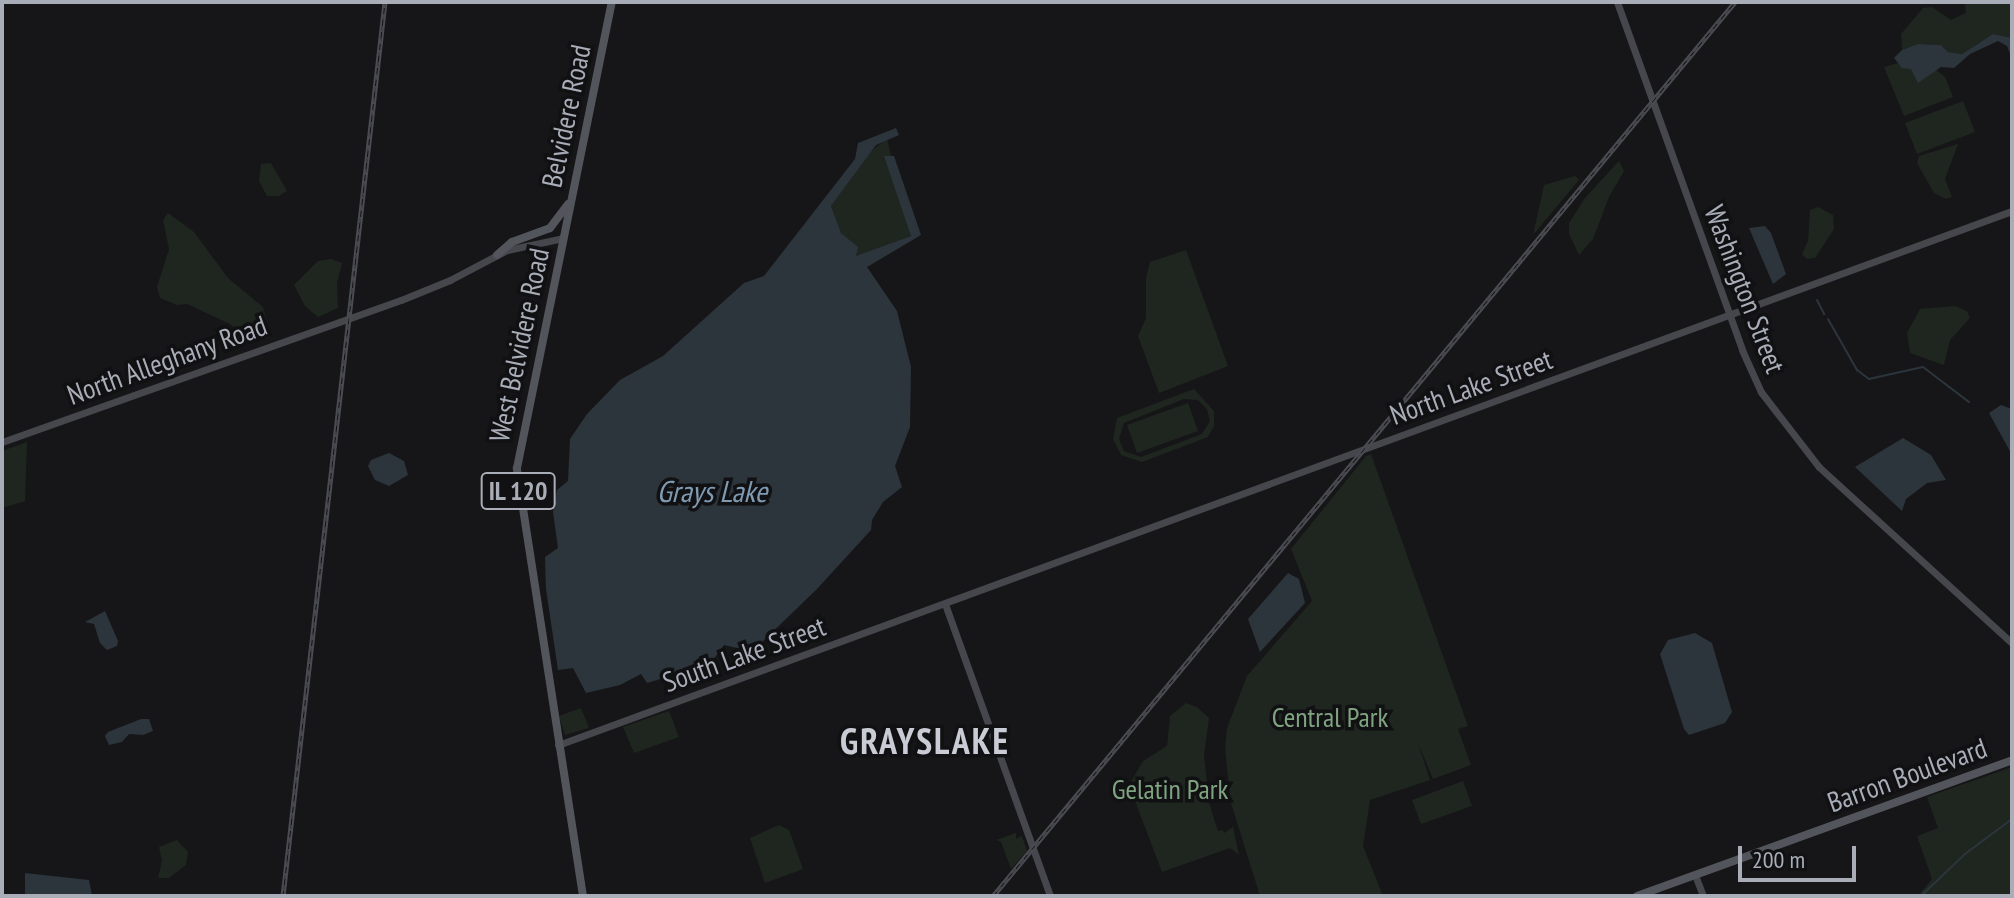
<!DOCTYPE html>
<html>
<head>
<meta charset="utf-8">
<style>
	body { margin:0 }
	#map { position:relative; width:2014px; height:898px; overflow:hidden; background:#161618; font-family:"PT Sans Narrow",sans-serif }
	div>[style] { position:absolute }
	.green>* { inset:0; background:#1e261f }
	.water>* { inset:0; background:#2c353c }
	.stream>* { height:2px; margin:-1px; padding:0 1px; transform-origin:1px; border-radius:1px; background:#2c353c }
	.secondary>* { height:7px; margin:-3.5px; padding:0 3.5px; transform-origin:3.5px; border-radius:3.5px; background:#45474d }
	.primary>* { height:8px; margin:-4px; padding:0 4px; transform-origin:4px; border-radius:4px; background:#53555c }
	.rail>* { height:5px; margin-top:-2.5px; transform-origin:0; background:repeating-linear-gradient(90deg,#111113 0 6px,#4a4c52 0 12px); box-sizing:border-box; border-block:2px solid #4a4c52 }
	span { translate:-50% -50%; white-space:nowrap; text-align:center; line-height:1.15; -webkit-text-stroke:7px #111113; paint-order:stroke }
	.shield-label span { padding:2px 6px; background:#111113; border:2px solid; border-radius:6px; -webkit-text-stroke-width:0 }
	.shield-label { font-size:26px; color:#a8adb8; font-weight:700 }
	.street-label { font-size:28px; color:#a8adb8 }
	.park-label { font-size:28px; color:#7fa381 }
	.water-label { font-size:30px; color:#7f9bb3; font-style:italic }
	.district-label { font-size:36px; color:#c9ccd4; font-weight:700; letter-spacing:2px }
	.frame { position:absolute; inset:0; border:4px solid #a8adb8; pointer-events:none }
	.scale { position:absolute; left:1738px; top:846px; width:118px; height:36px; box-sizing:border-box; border:4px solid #a8adb8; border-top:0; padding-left:10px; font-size:24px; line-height:28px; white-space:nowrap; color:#a8adb8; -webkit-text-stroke:6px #111113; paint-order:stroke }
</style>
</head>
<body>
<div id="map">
	<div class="green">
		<i style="clip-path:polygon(1965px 2px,2012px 2px,2012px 38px,1993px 34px,1962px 54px,1948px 52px,1941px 45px,1918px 44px,1902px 50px,1901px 34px,1923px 8px,1932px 7px,1951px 20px,1966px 13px)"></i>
		<i style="clip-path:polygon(1908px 60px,1934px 68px,1945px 77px,1953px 97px,1904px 116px,1884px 67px)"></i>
		<i style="clip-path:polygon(1963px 101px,1975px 132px,1917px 154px,1905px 123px)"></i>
		<i style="clip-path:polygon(887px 139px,911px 236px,857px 256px,840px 231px,831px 206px,871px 151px)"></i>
		<i style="clip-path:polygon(1958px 144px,1945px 179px,1952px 197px,1946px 199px,1934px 193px,1917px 163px,1919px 156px)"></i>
		<i style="clip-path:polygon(1619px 161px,1624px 171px,1609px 197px,1593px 239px,1579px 255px,1569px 234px,1569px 223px,1585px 198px)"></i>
		<i style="clip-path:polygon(271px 163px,287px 191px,279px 196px,267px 196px,259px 181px,261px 164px)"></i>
		<i style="clip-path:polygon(1575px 176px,1579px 180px,1533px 235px,1544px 185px)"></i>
		<i style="clip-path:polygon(1818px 207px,1833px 215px,1834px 229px,1815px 258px,1807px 259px,1802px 254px,1808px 241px,1810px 210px)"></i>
		<i style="clip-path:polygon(168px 213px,194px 232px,228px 278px,263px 307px,271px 337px,242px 345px,237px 330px,230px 324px,187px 304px,177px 305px,160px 298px,157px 287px,169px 249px,163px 220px)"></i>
		<i style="clip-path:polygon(1186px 250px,1228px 366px,1159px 393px,1138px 336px,1146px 318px,1146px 278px,1150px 262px)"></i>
		<i style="clip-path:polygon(331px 259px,342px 263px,337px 283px,338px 308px,318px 317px,305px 306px,294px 285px,318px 261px)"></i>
		<i style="clip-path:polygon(1955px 306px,1967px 311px,1970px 318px,1950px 340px,1944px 365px,1910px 353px,1907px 333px,1920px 309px)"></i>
		<i style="clip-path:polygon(evenodd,1194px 389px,1214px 411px,1214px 426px,1208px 437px,1142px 462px,1121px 455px,1113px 439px,1117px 418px,1194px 389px,1184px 399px,1198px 400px,1207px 409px,1210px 421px,1202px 434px,1141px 457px,1124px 451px,1119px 439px,1124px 423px,1184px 399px)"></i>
		<i style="clip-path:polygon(1188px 403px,1198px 431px,1137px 453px,1127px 425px)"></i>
		<i style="clip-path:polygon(27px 442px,25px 501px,2px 508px,2px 451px)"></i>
		<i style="clip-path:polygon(1371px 454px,1468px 726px,1458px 729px,1471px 765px,1433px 779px,1418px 743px,1430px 780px,1370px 800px,1363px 846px,1383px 896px,1260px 896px,1231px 803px,1225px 749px,1227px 728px,1247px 676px,1312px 601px,1291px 549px,1366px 456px)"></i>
		<i style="clip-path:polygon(1186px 703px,1197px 707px,1209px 718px,1204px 755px,1209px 803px,1218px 831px,1223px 830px,1224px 833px,1233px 827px,1239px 855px,1230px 848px,1162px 872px,1129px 785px,1143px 761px,1167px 746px,1170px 716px)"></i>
		<i style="clip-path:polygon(581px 708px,589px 728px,565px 735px,559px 716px)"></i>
		<i style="clip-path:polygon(669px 711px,679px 737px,634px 753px,623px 727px)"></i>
		<i style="clip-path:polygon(2012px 767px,2012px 896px,1918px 896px,1932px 879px,1917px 836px,1938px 828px,1927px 797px)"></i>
		<i style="clip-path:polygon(1463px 781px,1472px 806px,1421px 824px,1412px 800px)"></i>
		<i style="clip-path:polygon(779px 825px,789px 830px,803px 869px,765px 883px,750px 838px)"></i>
		<i style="clip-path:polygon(1016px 833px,1016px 839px,1022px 836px,1027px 851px,1011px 869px,1001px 842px,996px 840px)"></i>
		<i style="clip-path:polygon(177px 840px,188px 852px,186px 865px,169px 878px,158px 878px,162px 861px,159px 847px)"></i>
	</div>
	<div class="water">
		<i style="clip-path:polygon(1993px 34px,2012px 38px,2012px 59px,2007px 46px,1998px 41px,1970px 54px,1954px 68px,1941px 67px,1918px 83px,1911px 69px,1902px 68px,1894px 58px,1902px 50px,1918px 44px,1941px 45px,1948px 52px,1962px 54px)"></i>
		<i style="clip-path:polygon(896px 128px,899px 135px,876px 145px,831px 206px,841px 233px,858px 247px,856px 256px,911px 236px,884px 156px,894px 156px,921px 235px,867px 267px,897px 311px,911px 367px,910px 427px,895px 466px,902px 487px,883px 502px,872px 520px,871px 530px,816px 590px,759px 645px,737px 648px,724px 645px,713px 660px,667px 677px,647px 683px,641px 674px,620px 685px,586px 693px,573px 668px,558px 670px,546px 589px,545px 557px,558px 548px,553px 512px,557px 490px,568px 481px,570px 439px,587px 414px,620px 380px,663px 356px,744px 283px,764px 276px,855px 159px,858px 143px)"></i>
		<i style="clip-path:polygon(1765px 226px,1771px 233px,1786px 274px,1773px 284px,1749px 228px)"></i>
		<i style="clip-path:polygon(2001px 405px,2012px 409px,2012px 455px,1989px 413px)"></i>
		<i style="clip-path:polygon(1903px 438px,1931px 455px,1946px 480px,1927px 483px,1906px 499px,1902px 511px,1855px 467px)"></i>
		<i style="clip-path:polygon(389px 453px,404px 461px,408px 475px,389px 486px,375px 480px,368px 466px,371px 460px)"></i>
		<i style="clip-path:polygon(1288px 573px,1299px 579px,1305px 603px,1260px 652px,1248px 619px)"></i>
		<i style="clip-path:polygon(105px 611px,118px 641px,117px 646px,107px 650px,100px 643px,94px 624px,85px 622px)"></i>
		<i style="clip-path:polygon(1695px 633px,1712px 643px,1732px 712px,1725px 723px,1689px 735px,1684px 729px,1660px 654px,1668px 640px)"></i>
		<i style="clip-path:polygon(141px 719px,149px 719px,153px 731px,143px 735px,129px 734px,122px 742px,109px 745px,105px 736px,108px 732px)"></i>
		<i style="clip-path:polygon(25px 873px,89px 880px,92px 896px,25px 896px)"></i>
	</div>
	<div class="stream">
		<i style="left:1817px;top:300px;width:16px;rotate:63deg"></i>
		<i style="left:1828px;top:319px;width:59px;rotate:60.4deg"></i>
		<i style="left:1857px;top:370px;width:15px;rotate:37deg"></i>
		<i style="left:1869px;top:379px;width:55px;rotate:-12.5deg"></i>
		<i style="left:1923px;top:367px;width:58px;rotate:37.3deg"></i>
		<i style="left:1921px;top:896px;width:61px;rotate:-43.7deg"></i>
		<i style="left:1965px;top:854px;width:59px;rotate:-36.7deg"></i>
	</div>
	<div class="secondary">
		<i style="left:1617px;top:2px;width:370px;rotate:70.2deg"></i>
		<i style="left:1742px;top:350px;width:46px;rotate:65.7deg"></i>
		<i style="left:1761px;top:392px;width:95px;rotate:52.3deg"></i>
		<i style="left:1819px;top:467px;width:261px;rotate:42.4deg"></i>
		<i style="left:2px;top:442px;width:424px;rotate:-19.6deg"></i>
		<i style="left:401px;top:300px;width:53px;rotate:-22.2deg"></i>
		<i style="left:450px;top:280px;width:64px;rotate:-27.8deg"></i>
		<i style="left:507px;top:250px;width:57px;rotate:-12.1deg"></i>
		<i style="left:945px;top:604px;width:310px;rotate:70.2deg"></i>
		<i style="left:558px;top:745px;width:1549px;rotate:-20.17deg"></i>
		<i style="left:1695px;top:875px;width:22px;rotate:69deg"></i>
	</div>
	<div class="primary">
		<i style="left:497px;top:255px;width:20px;rotate:-41deg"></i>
		<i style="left:512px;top:242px;width:40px;rotate:-20.2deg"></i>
		<i style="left:550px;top:228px;width:30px;rotate:-53deg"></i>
		<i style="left:583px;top:896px;width:433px;rotate:-98.8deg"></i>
		<i style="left:517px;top:468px;width:476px;rotate:-78.5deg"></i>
		<i style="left:1637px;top:896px;width:399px;rotate:-19.9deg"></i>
	</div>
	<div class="rail">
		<i style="left:283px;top:896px;width:900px;rotate:-83.49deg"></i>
		<i style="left:993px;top:896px;width:1162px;rotate:-50.31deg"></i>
	</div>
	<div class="shield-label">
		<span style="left:518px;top:491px">IL 120</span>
	</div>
	<div class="street-label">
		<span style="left:566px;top:116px;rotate:-78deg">Belvidere Road</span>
		<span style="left:1745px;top:289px;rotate:69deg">Washington Street</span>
		<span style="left:519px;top:345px;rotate:-78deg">West Belvidere Road</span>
		<span style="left:167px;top:360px;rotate:-20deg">North Alleghany Road</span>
		<span style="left:1471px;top:387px;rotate:-20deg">North Lake Street</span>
		<span style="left:744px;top:654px;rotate:-20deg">South Lake Street</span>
		<span style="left:1907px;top:775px;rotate:-20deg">Barron Boulevard</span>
	</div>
	<div class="park-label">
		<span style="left:1330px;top:717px">Central Park</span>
		<span style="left:1170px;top:789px">Gelatin Park</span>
	</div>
	<div class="water-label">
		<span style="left:712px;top:491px">Grays Lake</span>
	</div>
	<div class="district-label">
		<span style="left:925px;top:741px">GRAYSLAKE</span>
	</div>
	<div class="frame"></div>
	<div class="scale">200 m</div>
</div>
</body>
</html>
